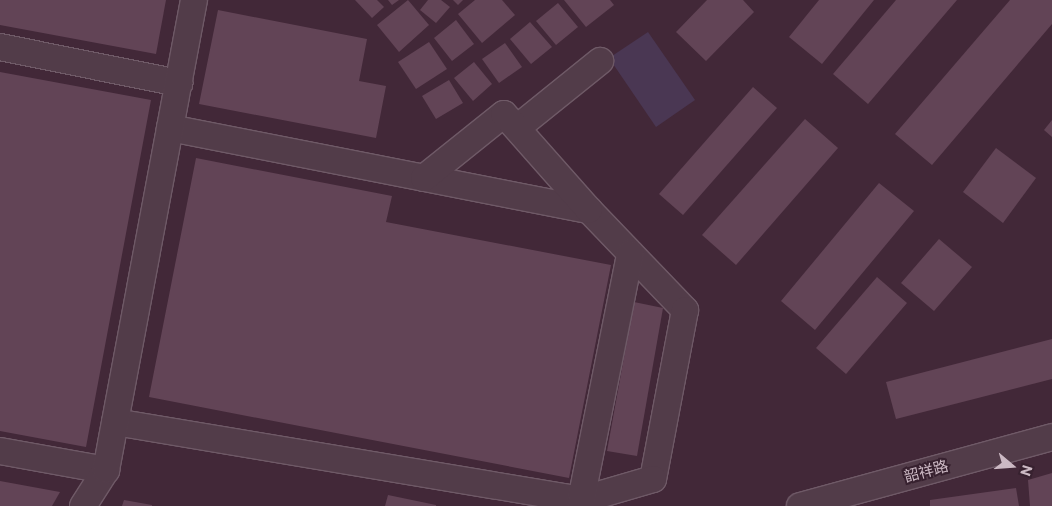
<!DOCTYPE html>
<html>
<head>
<meta charset="utf-8">
<style>
	body { margin:0 }
	#map { position:relative; width:1052px; height:506px; overflow:hidden; background:#422838; font-family:Commissioner,"Noto Sans SC",sans-serif }
	div>[style] { position:absolute }
	.green>* { inset:0; background:#4a3753 }
	.building>* { inset:0; background:#624456 }
	.roads { filter:drop-shadow(1px 0 #6f5a67) drop-shadow(-1px 0 #6f5a67) drop-shadow(0 1px #6f5a67) drop-shadow(0 -1px #6f5a67) }
	.minor>* { height:26px; margin:-13px; padding:0 13px; transform-origin:13px; border-radius:13px; background:#523c49 }
	span { translate:-50% -50%; white-space:nowrap; text-align:center; line-height:1.15; -webkit-text-stroke:4px #37212f; paint-order:stroke }
	.street-label { font-size:15px; color:#ccb9c4 }
	.north { position:absolute; left:987px; top:441px; width:50px; height:50px; -webkit-text-stroke:4px #37212f; paint-order:stroke; rotate:108deg; font-size:14px; font-weight:700; line-height:20px; text-align:center; color:#ccb9c4 }
	.north::after { content:''; display:block; margin:auto; width:18px; height:22px; background:#ccb9c4; clip-path:polygon(50% 0,100% 100%,50% 72%,0 100%) }
</style>
</head>
<body>
<div id="map">
	<div class="green">
		<i style="clip-path:polygon(648px 32px,695px 100px,656px 127px,609px 58px)"></i>
	</div>
	<div class="building">
		<i style="clip-path:polygon(0 0,166px 0,156px 54px,0 25px)"></i>
		<i style="clip-path:polygon(355px 0,377px 0,384px 7px,372px 18px)"></i>
		<i style="clip-path:polygon(388px 0,399px 0,392px 5px)"></i>
		<i style="clip-path:polygon(408px 0,429px 25px,399px 52px,377px 25px)"></i>
		<i style="clip-path:polygon(428px 0,441px 0,450px 7px,436px 23px,420px 10px)"></i>
		<i style="clip-path:polygon(453px 0,463px 0,458px 5px)"></i>
		<i style="clip-path:polygon(475px 0,502px 0,515px 15px,482px 43px,458px 14px)"></i>
		<i style="clip-path:polygon(564px 0,610px 0,614px 5px,586px 27px)"></i>
		<i style="clip-path:polygon(707px 0,743px 0,754px 12px,706px 61px,676px 32px)"></i>
		<i style="clip-path:polygon(819px 0,874px 0,822px 64px,789px 37px)"></i>
		<i style="clip-path:polygon(896px 0,957px 0,868px 104px,833px 74px)"></i>
		<i style="clip-path:polygon(1010px 0,1052px 0,1052px 24px,932px 165px,895px 134px)"></i>
		<i style="clip-path:polygon(558px 3px,578px 27px,556px 45px,536px 21px)"></i>
		<i style="clip-path:polygon(218px 10px,367px 39px,359px 81px,386px 86px,376px 138px,199px 104px)"></i>
		<i style="clip-path:polygon(456px 20px,474px 44px,452px 61px,434px 38px)"></i>
		<i style="clip-path:polygon(530px 22px,552px 47px,531px 64px,510px 39px)"></i>
		<i style="clip-path:polygon(429px 42px,447px 69px,416px 89px,398px 62px)"></i>
		<i style="clip-path:polygon(505px 43px,522px 67px,499px 83px,482px 59px)"></i>
		<i style="clip-path:polygon(474px 62px,492px 84px,473px 101px,454px 78px)"></i>
		<i style="clip-path:polygon(0 72px,151px 100px,86px 447px,0 431px)"></i>
		<i style="clip-path:polygon(449px 80px,463px 103px,436px 119px,422px 96px)"></i>
		<i style="clip-path:polygon(753px 87px,777px 108px,683px 215px,659px 194px)"></i>
		<i style="clip-path:polygon(805px 119px,838px 148px,736px 265px,702px 235px)"></i>
		<i style="clip-path:polygon(1052px 120px,1052px 137px,1044px 130px)"></i>
		<i style="clip-path:polygon(996px 148px,1036px 178px,1003px 223px,963px 192px)"></i>
		<i style="clip-path:polygon(196px 158px,392px 196px,386px 222px,611px 265px,569px 478px,149px 397px)"></i>
		<i style="clip-path:polygon(879px 183px,914px 211px,815px 330px,781px 301px)"></i>
		<i style="clip-path:polygon(939px 239px,972px 267px,934px 311px,901px 283px)"></i>
		<i style="clip-path:polygon(877px 277px,907px 303px,846px 374px,816px 348px)"></i>
		<i style="clip-path:polygon(634px 302px,663px 308px,637px 456px,607px 451px)"></i>
		<i style="clip-path:polygon(1052px 339px,1052px 379px,896px 419px,886px 382px)"></i>
		<i style="clip-path:polygon(1052px 473px,1052px 506px,1030px 506px,1028px 480px)"></i>
		<i style="clip-path:polygon(0 481px,60px 492px,52px 506px,0 506px)"></i>
		<i style="clip-path:polygon(1016px 488px,1019px 506px,930px 506px,930px 500px)"></i>
		<i style="clip-path:polygon(388px 495px,436px 505px,436px 506px,385px 506px)"></i>
		<i style="clip-path:polygon(124px 500px,152px 505px,152px 506px,122px 506px)"></i>
	</div>
	<div class="roads">
		<div class="minor">
			<i style="left:0;top:47px;width:183px;rotate:11.4deg"></i>
			<i style="left:170px;top:128px;width:427px;rotate:11.1deg"></i>
			<i style="left:589px;top:210px;width:139px;rotate:46.2deg"></i>
			<i style="left:685px;top:310px;width:172px;rotate:100.7deg"></i>
			<i style="left:653px;top:479px;width:75px;rotate:163.7deg"></i>
			<i style="left:517px;top:128px;width:107px;rotate:-38.9deg"></i>
			<i style="left:424px;top:178px;width:102px;rotate:-38.7deg"></i>
			<i style="left:504px;top:114px;width:128px;rotate:48.5deg"></i>
			<i style="left:115px;top:422px;width:472px;rotate:9.5deg"></i>
			<i style="left:581px;top:500px;width:251px;rotate:-78.7deg"></i>
			<i style="left:0;top:451px;width:108px;rotate:10.2deg"></i>
			<i style="left:83px;top:506px;width:43px;rotate:-57.4deg"></i>
			<i style="left:106px;top:470px;width:478px;rotate:-79.4deg"></i>
			<i style="left:800px;top:506px;width:261px;rotate:-15.3deg"></i>
		</div>
	</div>
	<div class="street-label">
		<span style="left:926px;top:471px;rotate:-15deg">韶祥路</span>
	</div>
	<div class="north">N</div>
</div>
</body>
</html>
